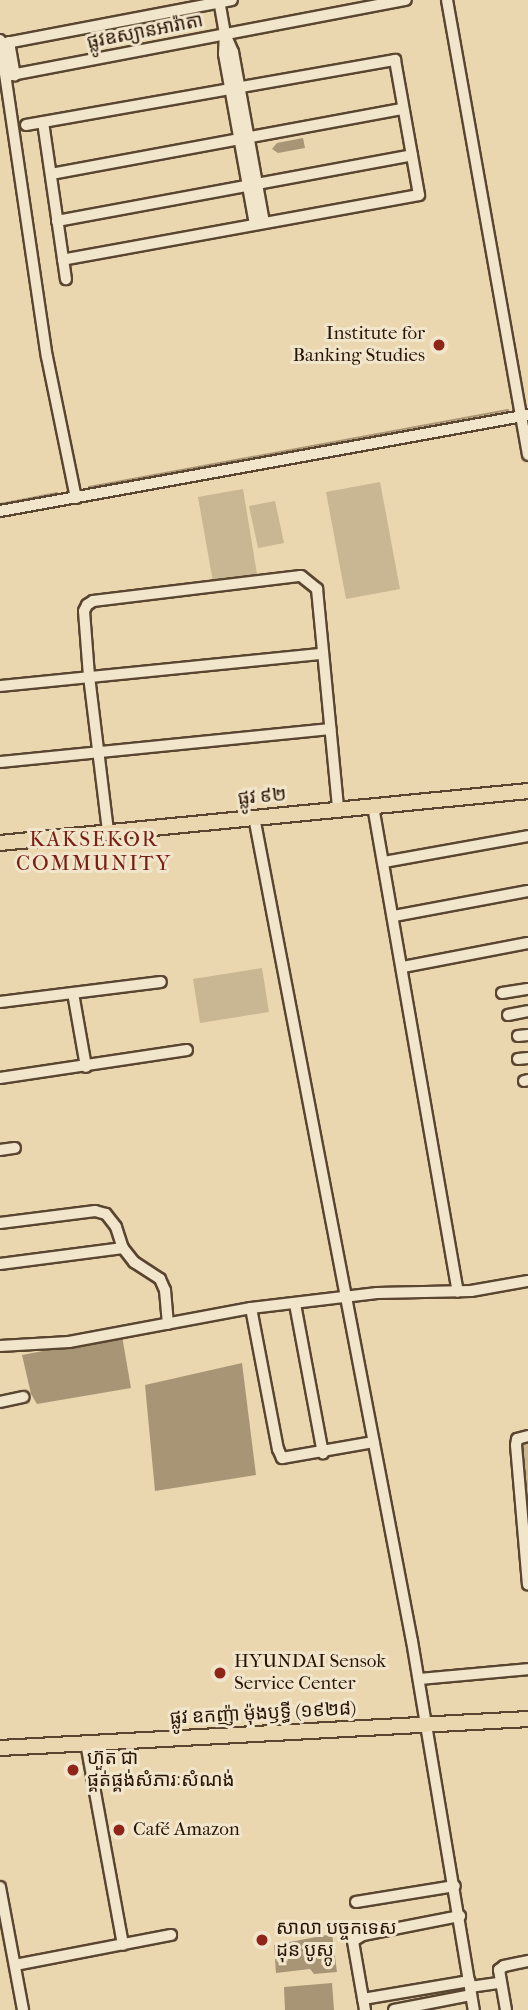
<!DOCTYPE html>
<html>
<head>
<meta charset="utf-8">
<style>
	body { margin:0 }
	#map { position:relative; width:528px; height:2010px; overflow:hidden; background:#ead7af; font-family:"IM FELL French Canon","Noto Sans Khmer",serif }
	div>[style] { position:absolute }
	.green>* { inset:0; background:#c9b692 }
	.water>* { inset:0; background:#a89576 }
	.stream>* { height:2px; margin:-1px; padding:0 1px; transform-origin:1px; border-radius:1px; background:#a89576 }
	.roads { filter:drop-shadow(2px 0 #594530) drop-shadow(-2px 0 #594530) drop-shadow(0 2px #594530) drop-shadow(0 -2px #594530) }
	.minor>* { height:10px; margin:-5px; padding:0 5px; transform-origin:5px; border-radius:5px; background:#f1e5cb }
	.major>* { height:14px; margin:-7px; padding:0 7px; transform-origin:7px; border-radius:7px; background:#ead7af }
	.dots>* { width:19px; height:19px; translate:-50% -50%; box-sizing:border-box; border:4px solid #f1e5cb; border-radius:50% }
	span { translate:-50% -50%; white-space:nowrap; text-align:center; line-height:1.15; -webkit-text-stroke:6px #f1e5cb; paint-order:stroke }
	.street-label { font-size:19px; color:#291406 }
	.poi-label { font-size:19px; color:#291406 }
	.right { translate:-100% -50%; text-align:right }
	.left { translate:0 -50%; text-align:left }
	.neighbourhood-label { font-size:21px; color:#7a1f14; letter-spacing:2px }
</style>
</head>
<body>
<div id="map">
	<div class="green">
		<i style="clip-path:polygon(380px 482px,400px 589px,346px 599px,326px 492px)"></i>
		<i style="clip-path:polygon(243px 489px,257px 574px,213px 582px,198px 497px)"></i>
		<i style="clip-path:polygon(275px 501px,284px 543px,258px 548px,249px 506px)"></i>
		<i style="clip-path:polygon(262px 968px,269px 1012px,200px 1023px,193px 979px)"></i>
		<i style="clip-path:polygon(528px 1442px,528px 1524px,520px 1443px)"></i>
	</div>
	<div class="water">
		<i style="clip-path:polygon(303px 138px,305px 148px,278px 153px,272px 149px,277px 143px)"></i>
		<i style="clip-path:polygon(122px 1336px,131px 1388px,37px 1404px,31px 1394px,22px 1355px)"></i>
		<i style="clip-path:polygon(242px 1363px,256px 1475px,155px 1491px,145px 1385px)"></i>
		<i style="clip-path:polygon(332px 1934px,337px 1972px,314px 1974px,310px 1969px,276px 1973px,274px 1945px)"></i>
		<i style="clip-path:polygon(332px 1983px,334px 2010px,285px 2010px,284px 1987px)"></i>
	</div>
	<div class="stream">
		<i style="left:89px;top:487px;width:426px;rotate:-10.4deg"></i>
		<i style="left:0;top:504px;width:58px;rotate:-10.9deg"></i>
	</div>
	<div class="roads">
		<div class="minor">
			<i style="left:219px;top:0;width:35px;rotate:80deg"></i>
			<i style="left:225px;top:34px;width:20px;rotate:66deg"></i>
			<i style="left:233px;top:52px;width:173px;rotate:79.7deg"></i>
			<i style="left:447px;top:0;width:462px;rotate:79.9deg"></i>
			<i style="left:225px;top:34px;width:20px;rotate:93deg"></i>
			<i style="left:224px;top:54px;width:173px;rotate:79.7deg"></i>
			<i style="left:0;top:40px;width:320px;rotate:81.6deg"></i>
			<i style="left:47px;top:357px;width:144px;rotate:78.4deg"></i>
			<i style="left:9px;top:42px;width:34px;rotate:80deg"></i>
			<i style="left:1px;top:44px;width:235px;rotate:-10.8deg"></i>
			<i style="left:6px;top:76px;width:407px;rotate:-10.8deg"></i>
			<i style="left:43px;top:122px;width:159px;rotate:81.7deg"></i>
			<i style="left:26px;top:125px;width:375px;rotate:-10deg"></i>
			<i style="left:395px;top:60px;width:137px;rotate:79.9deg"></i>
			<i style="left:419px;top:195px;width:362px;rotate:169.7deg"></i>
			<i style="left:51px;top:174px;width:358px;rotate:-10.5deg"></i>
			<i style="left:57px;top:221px;width:361px;rotate:-10.5deg"></i>
			<i style="left:0;top:511px;width:537px;rotate:-10.3deg"></i>
			<i style="left:0;top:686px;width:324px;rotate:-5.7deg"></i>
			<i style="left:0;top:762px;width:332px;rotate:-5.7deg"></i>
			<i style="left:373px;top:806px;width:493px;rotate:80.1deg"></i>
			<i style="left:254px;top:817px;width:839px;rotate:79.15deg"></i>
			<i style="left:412px;top:1641px;width:374px;rotate:80.5deg"></i>
			<i style="left:108px;top:831px;width:156px;rotate:-97deg"></i>
			<i style="left:89px;top:676px;width:65px;rotate:-94.4deg"></i>
			<i style="left:84px;top:611px;width:7px;rotate:-63deg"></i>
			<i style="left:87px;top:605px;width:7px;rotate:-34deg"></i>
			<i style="left:93px;top:601px;width:209px;rotate:-6.9deg"></i>
			<i style="left:301px;top:576px;width:21px;rotate:39deg"></i>
			<i style="left:317px;top:589px;width:221px;rotate:84.5deg"></i>
			<i style="left:384px;top:862px;width:146px;rotate:-10.2deg"></i>
			<i style="left:394px;top:916px;width:136px;rotate:-10.6deg"></i>
			<i style="left:403px;top:967px;width:127px;rotate:-10.9deg"></i>
			<i style="left:73px;top:993px;width:75px;rotate:80deg"></i>
			<i style="left:502px;top:993px;width:26px;rotate:-9deg"></i>
			<i style="left:0;top:1002px;width:162px;rotate:-7.1deg"></i>
			<i style="left:508px;top:1015px;width:20px;rotate:-11deg"></i>
			<i style="left:518px;top:1036px;width:10px;rotate:-6deg"></i>
			<i style="left:518px;top:1059px;width:10px;rotate:-6deg"></i>
			<i style="left:0;top:1078px;width:189px;rotate:-8.5deg"></i>
			<i style="left:524px;top:1081px;width:4px;rotate:-14deg"></i>
			<i style="left:0;top:1150px;width:15px;rotate:-8deg"></i>
			<i style="left:0;top:1223px;width:96px;rotate:-7.2deg"></i>
			<i style="left:95px;top:1211px;width:11px;rotate:15deg"></i>
			<i style="left:106px;top:1214px;width:16px;rotate:52deg"></i>
			<i style="left:116px;top:1227px;width:22px;rotate:72deg"></i>
			<i style="left:123px;top:1248px;width:18px;rotate:52deg"></i>
			<i style="left:134px;top:1262px;width:31px;rotate:33deg"></i>
			<i style="left:160px;top:1279px;width:12px;rotate:66deg"></i>
			<i style="left:165px;top:1290px;width:34px;rotate:85deg"></i>
			<i style="left:0;top:1264px;width:124px;rotate:-7.4deg"></i>
			<i style="left:295px;top:1304px;width:152px;rotate:79.4deg"></i>
			<i style="left:251px;top:1308px;width:144px;rotate:79.2deg"></i>
			<i style="left:278px;top:1449px;width:10px;rotate:66deg"></i>
			<i style="left:282px;top:1458px;width:93px;rotate:-9.9deg"></i>
			<i style="left:0;top:1346px;width:69px;rotate:-3.3deg"></i>
			<i style="left:69px;top:1342px;width:185px;rotate:-10.6deg"></i>
			<i style="left:251px;top:1308px;width:127px;rotate:-6.8deg"></i>
			<i style="left:377px;top:1293px;width:94px;rotate:-1.2deg"></i>
			<i style="left:471px;top:1291px;width:58px;rotate:-10deg"></i>
			<i style="left:0;top:1402px;width:24px;rotate:-12deg"></i>
			<i style="left:528px;top:1436px;width:11px;rotate:165deg"></i>
			<i style="left:517px;top:1439px;width:6px;rotate:99deg"></i>
			<i style="left:516px;top:1445px;width:140px;rotate:85.1deg"></i>
			<i style="left:419px;top:1679px;width:109px;rotate:-5.2deg"></i>
			<i style="left:86px;top:1743px;width:205px;rotate:79.6deg"></i>
			<i style="left:0;top:1887px;width:125px;rotate:79.4deg"></i>
			<i style="left:356px;top:1902px;width:100px;rotate:-9.2deg"></i>
			<i style="left:15px;top:1965px;width:159px;rotate:-10.9deg"></i>
			<i style="left:470px;top:1987px;width:30px;rotate:-8deg"></i>
			<i style="left:363px;top:1999px;width:108px;rotate:-9.6deg"></i>
			<i style="left:365px;top:2010px;width:70px;rotate:-99.9deg"></i>
			<i style="left:353px;top:1941px;width:12px;rotate:-31deg"></i>
			<i style="left:363px;top:1935px;width:99px;rotate:-11.1deg"></i>
			<i style="left:394px;top:2010px;width:78px;rotate:-11deg"></i>
			<i style="left:506px;top:2010px;width:41px;rotate:-99.9deg"></i>
			<i style="left:499px;top:1970px;width:6px;rotate:-39deg"></i>
			<i style="left:504px;top:1966px;width:25px;rotate:-12deg"></i>
		</div>
		<div class="major">
			<i style="left:0;top:843px;width:531px;rotate:-5.62deg"></i>
			<i style="left:0;top:1748px;width:529px;rotate:-3.14deg"></i>
		</div>
	</div>
	<div class="dots">
		<i style="left:439px;top:345px;background:#8f2418"></i>
		<i style="left:220px;top:1673px;background:#8f2418"></i>
		<i style="left:73px;top:1770px;background:#8f2418"></i>
		<i style="left:119px;top:1830px;background:#8f2418"></i>
		<i style="left:262px;top:1940px;background:#8f2418"></i>
	</div>
	<div class="street-label">
		<span style="left:145px;top:32px;rotate:-11deg">ផ្លូវឧស្យានអារ៉ាតា</span>
		<span style="left:262px;top:797px;rotate:-5deg">ផ្លូវ ៩២</span>
		<span style="left:263px;top:1714px;rotate:-3deg">ផ្លូវ ឧកញ៉ា ម៉ុងឫទ្ធី (១៩២៨)</span>
	</div>
	<div class="poi-label">
		<span class="right" style="left:425px;top:345px">Institute for<br>Banking Studies</span>
		<span class="left" style="left:234px;top:1673px">HYUNDAI Sensok<br>Service Center</span>
		<span class="left" style="left:87px;top:1770px">ហ៊ួត ជា<br>ផ្គត់ផ្គង់សំភារៈសំណង់</span>
		<span class="left" style="left:133px;top:1830px">Café Amazon</span>
		<span class="left" style="left:276px;top:1940px">សាលា បច្ចកទេស<br>ដុន បូស្កូ</span>
	</div>
	<div class="neighbourhood-label">
		<span style="left:94px;top:851px">KAKSEKOR<br>COMMUNITY</span>
	</div>
</div>
</body>
</html>
